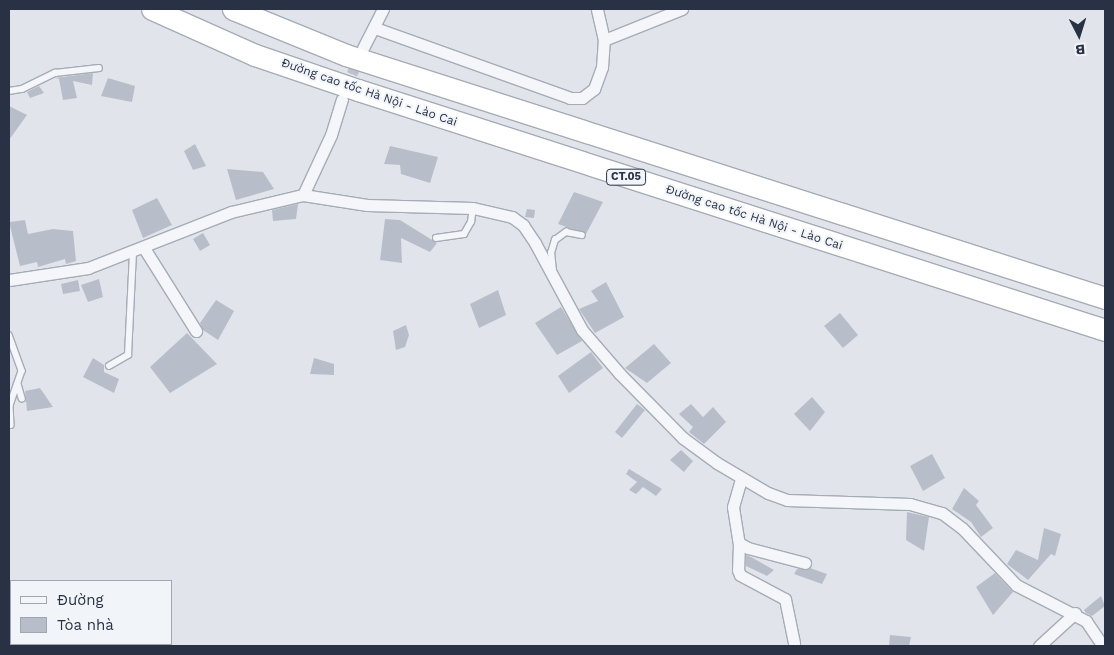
<!DOCTYPE html>
<html>
<head>
<meta charset="utf-8">
<style>
	body { margin:0 }
	#map { position:relative; width:1114px; height:655px; overflow:hidden; background:#e1e5eb; font-family:"Work Sans",sans-serif }
	div>[style] { position:absolute }
	.building>* { inset:0; background:#b8bec9 }
	.minor-tunnel>* { height:11px; margin-top:-5.5px; transform-origin:0; background:repeating-linear-gradient(90deg,#bcc1ca 0 11px,transparent 0 16.5px) }
	.roads { filter:drop-shadow(1px 0 #a6acb6) drop-shadow(-1px 0 #a6acb6) drop-shadow(0 1px #a6acb6) drop-shadow(0 -1px #a6acb6) }
	.service>* { height:5.5px; margin:-2.75px; padding:0 2.75px; transform-origin:2.75px; border-radius:2.75px; background:#f4f6f9 }
	.minor>* { height:11px; margin:-5.5px; padding:0 5.5px; transform-origin:5.5px; border-radius:5.5px; background:#f4f6f9 }
	.motorway>* { height:21px; margin:-10.5px; padding:0 10.5px; transform-origin:10.5px; border-radius:10.5px; background:#fff }
	span { translate:-50% -50%; white-space:nowrap; text-align:center; line-height:1.15; -webkit-text-stroke:4px #f1f4f8; paint-order:stroke }
	.shield-label span { padding:1px 4px; background:#f1f4f8; border:1px solid; border-radius:4px; -webkit-text-stroke-width:0 }
	.shield-label { font-size:11px; color:#283244; font-weight:700 }
	.street-label { font-size:12px; color:#283244 }
	.frame { position:absolute; inset:0; border:10px solid #283244; pointer-events:none }
	.legend { position:absolute; left:10px; top:580px; width:162px; height:65px; box-sizing:border-box; background:#f1f4f8; border:1px solid #a1a6b0; margin:0; padding:6px 9px; list-style:none; font-size:15px; color:#283244 }
	.legend li { display:flex; align-items:center; gap:10px; height:25px }
	.legend b { width:25px; border:1px solid #a1a6b0 }
	.north { position:absolute; left:1054px; top:10px; width:50px; height:50px; -webkit-text-stroke:4px #f1f4f8; paint-order:stroke; rotate:175deg; font-size:14px; font-weight:700; line-height:20px; text-align:center; color:#283244 }
	.north::after { content:''; display:block; margin:auto; width:18px; height:22px; background:#283244; clip-path:polygon(50% 0,100% 100%,50% 72%,0 100%) }
</style>
</head>
<body>
<div id="map">
	<div class="building">
		<i style="clip-path:polygon(93px 73px,92px 85px,73px 81px,77px 98px,63px 100px,59px 79px,55px 78px)"></i>
		<i style="clip-path:polygon(108px 78px,135px 86px,132px 102px,101px 96px)"></i>
		<i style="clip-path:polygon(39px 86px,44px 93px,30px 98px,27px 92px)"></i>
		<i style="clip-path:polygon(9px 106px,27px 115px,9px 140px)"></i>
		<i style="clip-path:polygon(195px 144px,206px 166px,193px 170px,184px 151px)"></i>
		<i style="clip-path:polygon(390px 146px,438px 157px,430px 183px,401px 174px,400px 165px,384px 164px)"></i>
		<i style="clip-path:polygon(227px 169px,263px 172px,274px 189px,236px 200px)"></i>
		<i style="clip-path:polygon(574px 192px,603px 202px,586px 234px,558px 224px)"></i>
		<i style="clip-path:polygon(157px 198px,172px 225px,143px 238px,132px 210px)"></i>
		<i style="clip-path:polygon(298px 204px,296px 219px,273px 221px,272px 210px)"></i>
		<i style="clip-path:polygon(527px 209px,535px 210px,534px 218px,525px 217px)"></i>
		<i style="clip-path:polygon(385px 219px,400px 220px,437px 243px,430px 252px,401px 238px,402px 263px,380px 260px)"></i>
		<i style="clip-path:polygon(25px 220px,28px 234px,53px 229px,73px 231px,76px 261px,66px 264px,65px 259px,38px 267px,37px 262px,20px 266px,9px 222px)"></i>
		<i style="clip-path:polygon(203px 233px,210px 245px,200px 251px,193px 239px)"></i>
		<i style="clip-path:polygon(99px 279px,103px 297px,88px 302px,81px 285px)"></i>
		<i style="clip-path:polygon(78px 280px,80px 291px,63px 294px,61px 284px)"></i>
		<i style="clip-path:polygon(606px 282px,624px 317px,595px 333px,579px 309px,598px 301px,591px 291px)"></i>
		<i style="clip-path:polygon(498px 290px,506px 315px,479px 328px,470px 304px)"></i>
		<i style="clip-path:polygon(216px 300px,234px 311px,218px 340px,203px 330px,200px 323px)"></i>
		<i style="clip-path:polygon(561px 307px,582px 341px,557px 355px,535px 323px)"></i>
		<i style="clip-path:polygon(840px 313px,858px 335px,843px 348px,824px 326px)"></i>
		<i style="clip-path:polygon(406px 325px,409px 335px,405px 347px,396px 350px,393px 331px)"></i>
		<i style="clip-path:polygon(187px 333px,217px 364px,170px 393px,150px 367px)"></i>
		<i style="clip-path:polygon(654px 344px,671px 363px,647px 383px,625px 368px)"></i>
		<i style="clip-path:polygon(591px 352px,603px 368px,569px 393px,558px 376px)"></i>
		<i style="clip-path:polygon(93px 358px,104px 365px,104px 372px,119px 379px,114px 393px,83px 377px)"></i>
		<i style="clip-path:polygon(314px 358px,334px 364px,334px 375px,310px 374px)"></i>
		<i style="clip-path:polygon(40px 388px,53px 407px,27px 411px,25px 391px)"></i>
		<i style="clip-path:polygon(812px 397px,825px 412px,810px 431px,794px 414px)"></i>
		<i style="clip-path:polygon(637px 404px,645px 410px,622px 438px,615px 432px)"></i>
		<i style="clip-path:polygon(691px 404px,703px 417px,713px 407px,726px 422px,704px 444px,689px 432px,693px 427px,679px 414px)"></i>
		<i style="clip-path:polygon(681px 450px,693px 461px,684px 472px,670px 460px)"></i>
		<i style="clip-path:polygon(932px 454px,945px 478px,923px 491px,910px 466px)"></i>
		<i style="clip-path:polygon(629px 469px,644px 478px,662px 489px,656px 496px,643px 487px,636px 494px,629px 490px,637px 482px,626px 474px)"></i>
		<i style="clip-path:polygon(964px 488px,979px 501px,976px 505px,993px 528px,981px 537px,971px 522px,952px 509px)"></i>
		<i style="clip-path:polygon(907px 512px,929px 517px,924px 551px,906px 540px)"></i>
		<i style="clip-path:polygon(1044px 528px,1061px 534px,1055px 556px,1051px 554px,1028px 580px,1007px 564px,1016px 550px,1038px 560px)"></i>
		<i style="clip-path:polygon(746px 555px,751px 557px,774px 570px,767px 576px,746px 566px)"></i>
		<i style="clip-path:polygon(810px 568px,827px 574px,822px 584px,794px 574px,797px 569px)"></i>
		<i style="clip-path:polygon(995px 573px,1013px 592px,993px 615px,976px 587px)"></i>
		<i style="clip-path:polygon(1101px 596px,1105px 606px,1092px 616px,1086px 613px,1084px 610px)"></i>
		<i style="clip-path:polygon(890px 635px,911px 637px,909px 646px,889px 646px)"></i>
	</div>
	<div class="minor-tunnel">
		<i style="left:346px;top:89px;width:37px;rotate:-68deg"></i>
	</div>
	<div class="roads">
		<div class="service">
			<i style="left:9px;top:91px;width:13px;rotate:-9deg"></i>
			<i style="left:22px;top:89px;width:37px;rotate:-26deg"></i>
			<i style="left:55px;top:73px;width:44px;rotate:-6.5deg"></i>
			<i style="left:436px;top:238px;width:28px;rotate:-8deg"></i>
			<i style="left:464px;top:234px;width:14px;rotate:-60deg"></i>
			<i style="left:471px;top:222px;width:14px;rotate:-82deg"></i>
			<i style="left:553px;top:271px;width:18px;rotate:-96deg"></i>
			<i style="left:551px;top:253px;width:14px;rotate:-73deg"></i>
			<i style="left:555px;top:240px;width:14px;rotate:-36deg"></i>
			<i style="left:566px;top:232px;width:16px;rotate:11deg"></i>
			<i style="left:9px;top:335px;width:38px;rotate:70deg"></i>
			<i style="left:22px;top:371px;width:37px;rotate:109deg"></i>
			<i style="left:10px;top:406px;width:19px;rotate:87deg"></i>
			<i style="left:109px;top:366px;width:22px;rotate:-30deg"></i>
			<i style="left:128px;top:355px;width:103px;rotate:-87.2deg"></i>
			<i style="left:18px;top:384px;width:15px;rotate:74deg"></i>
		</div>
		<div class="minor">
			<i style="left:375px;top:28px;width:207px;rotate:19.7deg"></i>
			<i style="left:570px;top:98px;width:12px"></i>
			<i style="left:582px;top:98px;width:15px;rotate:-37deg"></i>
			<i style="left:594px;top:89px;width:23px;rotate:-70deg"></i>
			<i style="left:602px;top:67px;width:27px;rotate:-86deg"></i>
			<i style="left:604px;top:40px;width:32px;rotate:-103deg"></i>
			<i style="left:604px;top:40px;width:84px;rotate:-21.7deg"></i>
			<i style="left:363px;top:48px;width:44px;rotate:-62.9deg"></i>
			<i style="left:303px;top:195px;width:66px;rotate:-65deg"></i>
			<i style="left:331px;top:135px;width:37px;rotate:-73deg"></i>
			<i style="left:144px;top:248px;width:98px;rotate:57.9deg"></i>
			<i style="left:9px;top:280px;width:80px;rotate:-8.6deg"></i>
			<i style="left:88px;top:268px;width:154px;rotate:-21.4deg"></i>
			<i style="left:231px;top:212px;width:74px;rotate:-13.3deg"></i>
			<i style="left:303px;top:195px;width:65px;rotate:8.9deg"></i>
			<i style="left:367px;top:205px;width:106px;rotate:1.6deg"></i>
			<i style="left:473px;top:208px;width:40px;rotate:13deg"></i>
			<i style="left:512px;top:217px;width:14px;rotate:36deg"></i>
			<i style="left:523px;top:225px;width:22px;rotate:56deg"></i>
			<i style="left:535px;top:243px;width:99px;rotate:61.6deg"></i>
			<i style="left:582px;top:330px;width:58px;rotate:49.2deg"></i>
			<i style="left:620px;top:374px;width:90px;rotate:45.5deg"></i>
			<i style="left:683px;top:438px;width:42px;rotate:36.3deg"></i>
			<i style="left:717px;top:463px;width:59px;rotate:30.5deg"></i>
			<i style="left:768px;top:493px;width:20px;rotate:20deg"></i>
			<i style="left:787px;top:500px;width:123px;rotate:1.9deg"></i>
			<i style="left:910px;top:504px;width:33px;rotate:16deg"></i>
			<i style="left:942px;top:513px;width:25px;rotate:37deg"></i>
			<i style="left:962px;top:528px;width:79px;rotate:46.5deg"></i>
			<i style="left:1016px;top:585px;width:79px;rotate:27.2deg"></i>
			<i style="left:1086px;top:621px;width:30px;rotate:56deg"></i>
			<i style="left:741px;top:479px;width:29px;rotate:106deg"></i>
			<i style="left:733px;top:507px;width:36px;rotate:81deg"></i>
			<i style="left:739px;top:543px;width:27px;rotate:92deg"></i>
			<i style="left:738px;top:570px;width:5px;rotate:68deg"></i>
			<i style="left:740px;top:575px;width:51px;rotate:28.1deg"></i>
			<i style="left:785px;top:599px;width:45px;rotate:78.4deg"></i>
			<i style="left:739px;top:543px;width:10px;rotate:29deg"></i>
			<i style="left:748px;top:548px;width:59px;rotate:14.7deg"></i>
			<i style="left:1039px;top:646px;width:49px;rotate:-42.5deg"></i>
		</div>
		<div class="motorway">
			<i style="left:152px;top:9px;width:113px;rotate:24.1deg"></i>
			<i style="left:255px;top:55px;width:109px;rotate:18.8deg"></i>
			<i style="left:358px;top:90px;width:785px;rotate:17.81deg"></i>
			<i style="left:233px;top:9px;width:122px;rotate:22.2deg"></i>
			<i style="left:346px;top:55px;width:797px;rotate:17.75deg"></i>
		</div>
	</div>
	<div class="shield-label">
		<span style="left:626px;top:177px">CT.05</span>
	</div>
	<div class="street-label">
		<span style="left:369px;top:93px;rotate:19deg">Đường cao tốc Hà Nội - Lào Cai</span>
		<span style="left:754px;top:218px;rotate:18deg">Đường cao tốc Hà Nội - Lào Cai</span>
	</div>
	<div class="frame"></div>
	<ul class="legend">
	<li><b style="height:6px;background:#f4f6f9"></b>Đường</li>
	<li><b style="height:14px;background:#b8bec9"></b>Tòa nhà</li>
	</ul>
	<div class="north">B</div>
</div>
</body>
</html>
